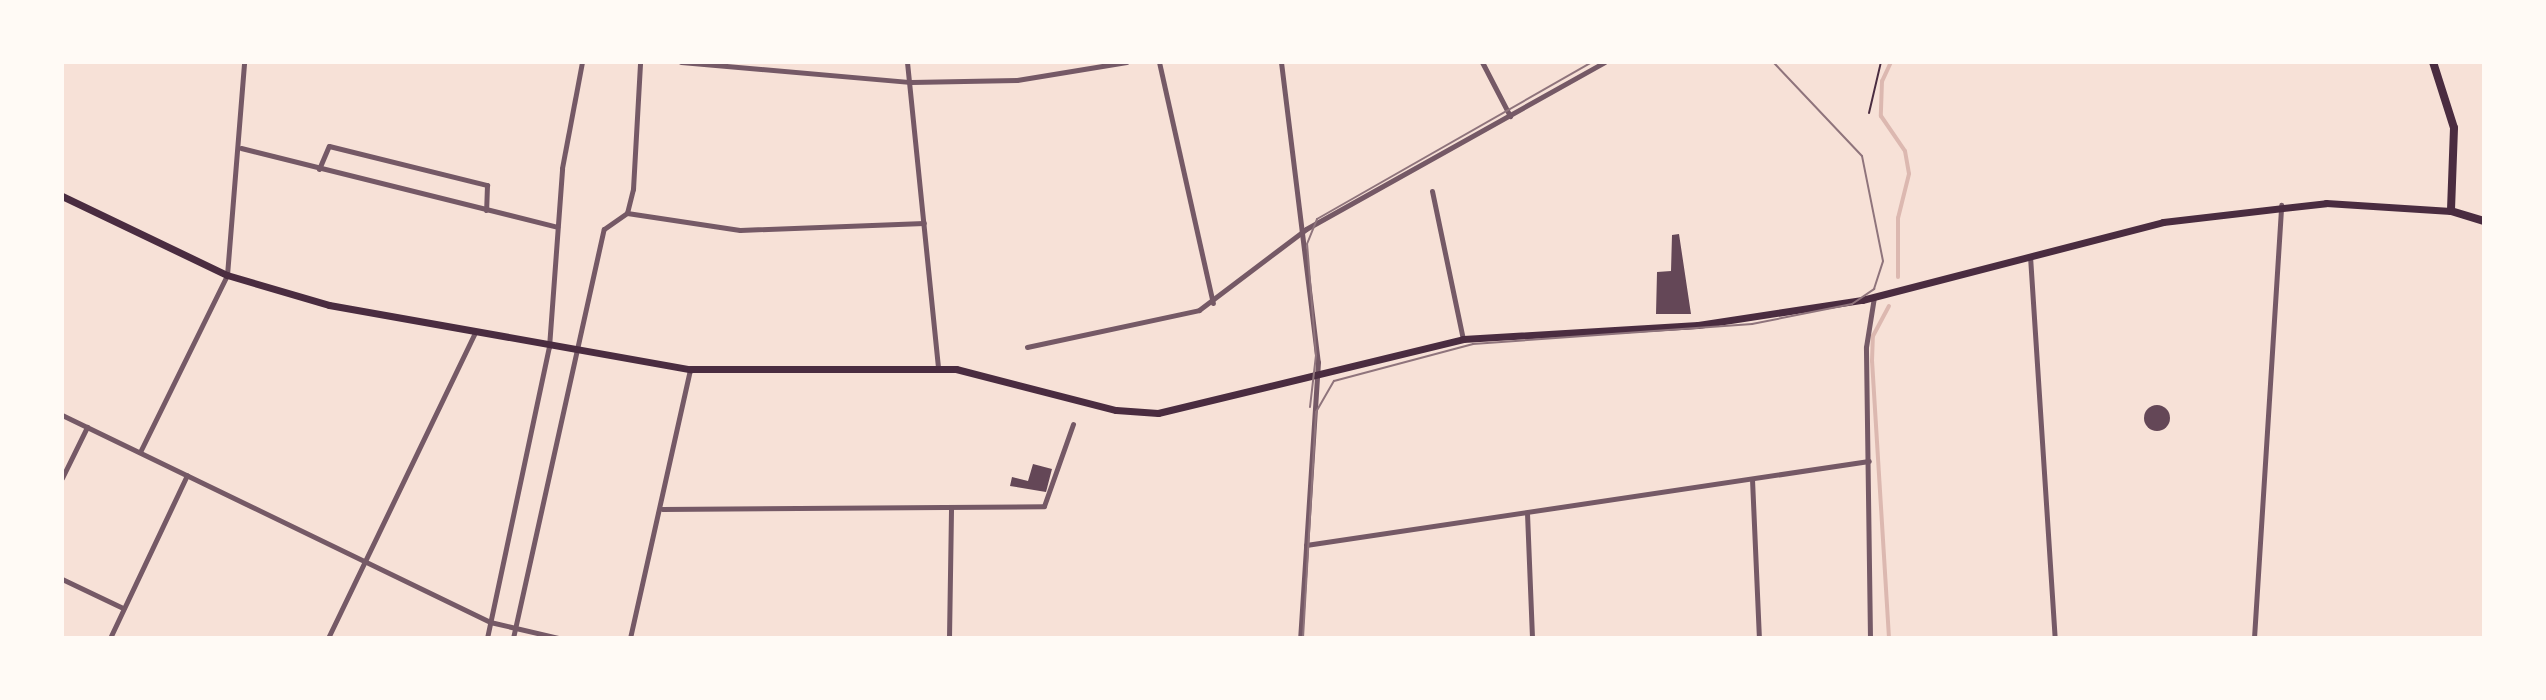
<!DOCTYPE html>
<html>
<head>
<meta charset="utf-8">
<style>
	body { margin:0 }
	#map { position:relative; width:2546px; height:700px; overflow:hidden; background:#f7e1d7; font-family:"DejaVu Sans",sans-serif }
	div>[style] { position:absolute }
	.stream>* { height:4px; margin:-2px; padding:0 2px; transform-origin:2px; border-radius:2px; background:#dcb8b0 }
	.building>* { inset:0; background:#644757 }
	.round { border-radius:50% }
	.path>* { height:2px; margin:-1px; padding:0 1px; transform-origin:1px; border-radius:1px; background:#4a2c40 }
	.minor>* { height:5px; margin:-2.5px; padding:0 2.5px; transform-origin:2.5px; border-radius:2.5px; background:#755966 }
	.secondary>* { height:7px; margin:-3.5px; padding:0 3.5px; transform-origin:3.5px; border-radius:3.5px; background:#4a2c40 }
	.primary>* { height:8px; margin:-4px; padding:0 4px; transform-origin:4px; border-radius:4px; background:#4a2c40 }
	.tram>* { height:2px; margin:-1px; padding:0 1px; transform-origin:1px; border-radius:1px; background:#8f747c }
	span { translate:-50% -50%; white-space:nowrap; text-align:center; line-height:1.15; -webkit-text-stroke:7px #fffaf5; paint-order:stroke }
	.frame { position:absolute; inset:0; border:64px solid #fffaf5; pointer-events:none }
</style>
</head>
<body>
<div id="map">
	<div class="stream">
		<i style="left:1891px;top:62px;width:21px;rotate:115deg"></i>
		<i style="left:1882px;top:81px;width:35px;rotate:92deg"></i>
		<i style="left:1881px;top:116px;width:42px;rotate:55.6deg"></i>
		<i style="left:1905px;top:151px;width:23px;rotate:80deg"></i>
		<i style="left:1909px;top:174px;width:45px;rotate:104deg"></i>
		<i style="left:1898px;top:218px;width:59px;rotate:90deg"></i>
		<i style="left:1889px;top:638px;width:278px;rotate:-93.5deg"></i>
		<i style="left:1872px;top:361px;width:25px;rotate:-88deg"></i>
		<i style="left:1873px;top:336px;width:34px;rotate:-62deg"></i>
	</div>
	<div class="building">
		<i style="clip-path:polygon(1679px 234px,1691px 314px,1656px 314px,1657px 272px,1671px 271px,1672px 235px)"></i>
		<i class="round" style="left:2144px;top:405px;width:26px;height:26px"></i>
		<i style="clip-path:polygon(1033px 464px,1052px 469px,1046px 492px,1010px 486px,1012px 477px,1028px 481px)"></i>
	</div>
	<div class="path">
		<i style="left:1869px;top:113px;width:52px;rotate:-76.8deg"></i>
	</div>
	<div class="minor">
		<i style="left:681px;top:62px;width:231px;rotate:5deg"></i>
		<i style="left:911px;top:82px;width:106px;rotate:-1.1deg"></i>
		<i style="left:1017px;top:80px;width:111px;rotate:-9.3deg"></i>
		<i style="left:907px;top:62px;width:307px;rotate:84.2deg"></i>
		<i style="left:1159px;top:62px;width:247px;rotate:77.4deg"></i>
		<i style="left:1281px;top:62px;width:302px;rotate:83deg"></i>
		<i style="left:1318px;top:362px;width:277px;rotate:93.7deg"></i>
		<i style="left:1482px;top:62px;width:61px;rotate:62.6deg"></i>
		<i style="left:241px;top:148px;width:326px;rotate:14deg"></i>
		<i style="left:319px;top:169px;width:25px;rotate:-67deg"></i>
		<i style="left:329px;top:146px;width:163px;rotate:13.9deg"></i>
		<i style="left:487px;top:185px;width:25px;rotate:92deg"></i>
		<i style="left:1432px;top:191px;width:151px;rotate:78.2deg"></i>
		<i style="left:627px;top:213px;width:114px;rotate:8.6deg"></i>
		<i style="left:740px;top:230px;width:184px;rotate:-2.2deg"></i>
		<i style="left:2030px;top:256px;width:383px;rotate:86.3deg"></i>
		<i style="left:1027px;top:347px;width:176px;rotate:-12.1deg"></i>
		<i style="left:1199px;top:310px;width:134px;rotate:-37.1deg"></i>
		<i style="left:1306px;top:229px;width:342px;rotate:-29.2deg"></i>
		<i style="left:62px;top:415px;width:475px;rotate:25.8deg"></i>
		<i style="left:490px;top:622px;width:71px;rotate:13.1deg"></i>
		<i style="left:140px;top:452px;width:197px;rotate:-63.8deg"></i>
		<i style="left:227px;top:275px;width:214px;rotate:-85.4deg"></i>
		<i style="left:62px;top:478px;width:57px;rotate:-63.9deg"></i>
		<i style="left:1752px;top:479px;width:159px;rotate:87.5deg"></i>
		<i style="left:662px;top:509px;width:382px;rotate:-0.4deg"></i>
		<i style="left:1044px;top:506px;width:87px;rotate:-70.5deg"></i>
		<i style="left:1527px;top:513px;width:125px;rotate:87.7deg"></i>
		<i style="left:1306px;top:545px;width:569px;rotate:-8.49deg"></i>
		<i style="left:62px;top:579px;width:68px;rotate:25.4deg"></i>
		<i style="left:110px;top:638px;width:180px;rotate:-64.7deg"></i>
		<i style="left:328px;top:638px;width:339px;rotate:-64.3deg"></i>
		<i style="left:487px;top:638px;width:298px;rotate:-78deg"></i>
		<i style="left:549px;top:347px;width:179px;rotate:-85.8deg"></i>
		<i style="left:562px;top:168px;width:108px;rotate:-79.3deg"></i>
		<i style="left:513px;top:638px;width:419px;rotate:-77.5deg"></i>
		<i style="left:604px;top:229px;width:28px;rotate:-35deg"></i>
		<i style="left:627px;top:213px;width:25px;rotate:-76deg"></i>
		<i style="left:633px;top:189px;width:127px;rotate:-86.8deg"></i>
		<i style="left:630px;top:638px;width:276px;rotate:-77.4deg"></i>
		<i style="left:949px;top:638px;width:130px;rotate:-89.1deg"></i>
		<i style="left:1870px;top:638px;width:291px;rotate:-90.8deg"></i>
		<i style="left:1866px;top:347px;width:51px;rotate:-80.9deg"></i>
		<i style="left:2254px;top:638px;width:434px;rotate:-86.4deg"></i>
	</div>
	<div class="secondary">
		<i style="left:62px;top:196px;width:183px;rotate:25.6deg"></i>
		<i style="left:227px;top:275px;width:106px;rotate:16.4deg"></i>
		<i style="left:329px;top:305px;width:367px;rotate:10.1deg"></i>
		<i style="left:690px;top:369px;width:266px"></i>
		<i style="left:956px;top:369px;width:165px;rotate:14.4deg"></i>
		<i style="left:1116px;top:410px;width:42px;rotate:4.1deg"></i>
		<i style="left:1158px;top:413px;width:314px;rotate:-13.6deg"></i>
		<i style="left:1463px;top:339px;width:235px;rotate:-3.4deg"></i>
		<i style="left:1698px;top:325px;width:166px;rotate:-8.7deg"></i>
		<i style="left:1862px;top:300px;width:311px;rotate:-14.5deg"></i>
		<i style="left:2163px;top:222px;width:164px;rotate:-6.6deg"></i>
		<i style="left:2326px;top:203px;width:125px;rotate:3.7deg"></i>
	</div>
	<div class="primary">
		<i style="left:2433px;top:62px;width:69px;rotate:72.3deg"></i>
		<i style="left:2454px;top:128px;width:83px;rotate:92.1deg"></i>
		<i style="left:2451px;top:211px;width:34px;rotate:17deg"></i>
	</div>
	<div class="tram">
		<i style="left:1310px;top:407px;width:52px;rotate:-83.4deg"></i>
		<i style="left:1316px;top:355px;width:111px;rotate:-94.6deg"></i>
		<i style="left:1307px;top:244px;width:27px;rotate:-68deg"></i>
		<i style="left:1317px;top:219px;width:317px;rotate:-29.7deg"></i>
		<i style="left:1303px;top:638px;width:226px;rotate:-86.7deg"></i>
		<i style="left:1316px;top:412px;width:36px;rotate:-60deg"></i>
		<i style="left:1334px;top:381px;width:144px;rotate:-14.9deg"></i>
		<i style="left:1473px;top:344px;width:280px;rotate:-4.1deg"></i>
		<i style="left:1752px;top:324px;width:102px;rotate:-11.3deg"></i>
		<i style="left:1852px;top:304px;width:27px;rotate:-34deg"></i>
		<i style="left:1874px;top:289px;width:29px;rotate:-72deg"></i>
		<i style="left:1883px;top:261px;width:107px;rotate:-101.3deg"></i>
		<i style="left:1862px;top:156px;width:129px;rotate:-133.4deg"></i>
	</div>
	<div class="frame"></div>
</div>
</body>
</html>
